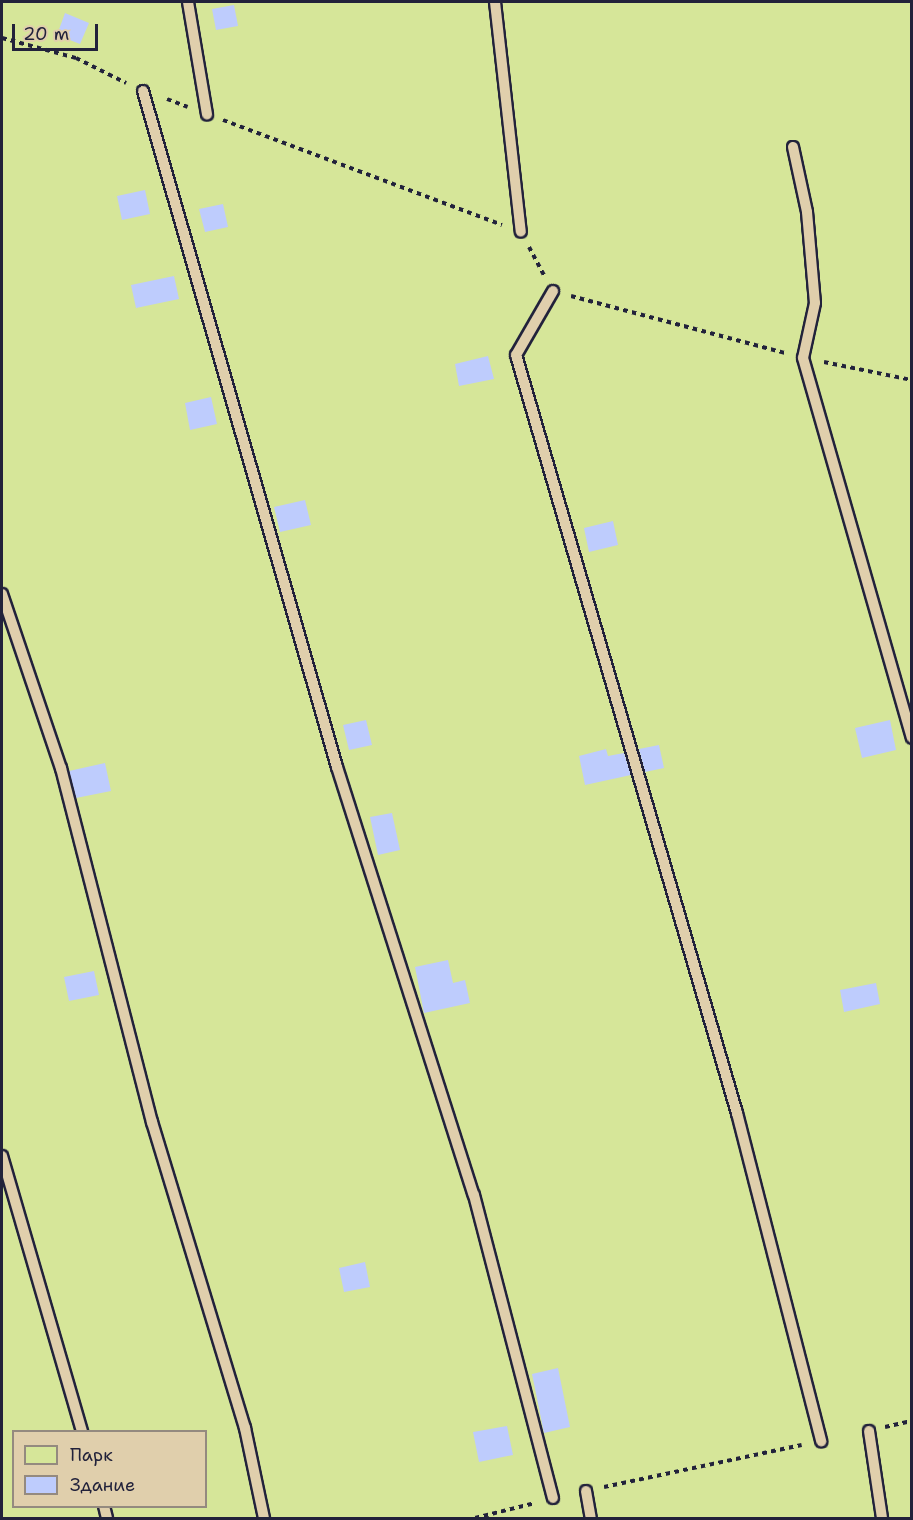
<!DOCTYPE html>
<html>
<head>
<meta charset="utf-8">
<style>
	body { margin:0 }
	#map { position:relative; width:913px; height:1520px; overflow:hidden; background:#d9cebc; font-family:"Shantell Sans",sans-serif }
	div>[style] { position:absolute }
	.green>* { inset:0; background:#d6e699 }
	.building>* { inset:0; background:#beccfd }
	.path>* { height:4px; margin-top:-2px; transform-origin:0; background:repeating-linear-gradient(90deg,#22223b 0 4.5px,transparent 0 9px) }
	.roads { filter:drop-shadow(2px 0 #22223b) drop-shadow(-2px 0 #22223b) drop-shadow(0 2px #22223b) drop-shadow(0 -2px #22223b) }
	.service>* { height:10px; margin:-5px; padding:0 5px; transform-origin:5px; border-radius:5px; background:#e0cfac }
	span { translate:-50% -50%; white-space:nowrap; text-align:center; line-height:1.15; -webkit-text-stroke:4.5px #e0cfac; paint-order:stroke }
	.frame { position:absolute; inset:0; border:3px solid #22223b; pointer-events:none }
	.legend { position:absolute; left:12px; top:1430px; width:195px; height:78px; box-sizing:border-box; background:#e0cfac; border:2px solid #948a7f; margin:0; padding:8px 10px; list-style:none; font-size:18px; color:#22223b }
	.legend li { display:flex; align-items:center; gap:12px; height:30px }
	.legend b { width:30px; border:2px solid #948a7f }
	.scale { position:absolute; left:12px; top:24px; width:86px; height:27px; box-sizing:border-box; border:3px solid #22223b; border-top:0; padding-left:8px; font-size:18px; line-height:21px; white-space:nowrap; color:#22223b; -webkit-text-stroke:4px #e0cfac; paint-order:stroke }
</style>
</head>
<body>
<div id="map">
	<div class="green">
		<i style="clip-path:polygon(evenodd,2px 2px,911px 2px,911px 1518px,2px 1518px,2px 2px,14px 1432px,206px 1432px,206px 1506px,14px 1506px,14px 1432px)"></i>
	</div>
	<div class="building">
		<i style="clip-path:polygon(234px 5px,238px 26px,216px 30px,212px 9px)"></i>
		<i style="clip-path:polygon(65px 13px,89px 23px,80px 44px,57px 35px)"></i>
		<i style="clip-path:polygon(145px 190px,150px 214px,122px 220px,117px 196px)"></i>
		<i style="clip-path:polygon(223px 204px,228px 227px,205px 232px,199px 209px)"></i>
		<i style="clip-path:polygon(174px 276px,179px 299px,136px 308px,131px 285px)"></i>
		<i style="clip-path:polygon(488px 356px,494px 379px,459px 386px,455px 364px)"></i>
		<i style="clip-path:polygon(211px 397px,217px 424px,190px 430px,185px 403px)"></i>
		<i style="clip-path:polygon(305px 500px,311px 525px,280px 532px,274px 507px)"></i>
		<i style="clip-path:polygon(613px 521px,618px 545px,589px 552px,584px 528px)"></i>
		<i style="clip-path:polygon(366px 720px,372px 745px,349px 750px,343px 725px)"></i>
		<i style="clip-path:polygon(890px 720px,896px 750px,862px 758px,855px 728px)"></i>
		<i style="clip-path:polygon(659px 745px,664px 768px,645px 772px,639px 749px)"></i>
		<i style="clip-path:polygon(606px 749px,608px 756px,624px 753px,631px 775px,585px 785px,579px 756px)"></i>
		<i style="clip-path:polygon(105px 763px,111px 791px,76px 798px,69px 771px)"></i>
		<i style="clip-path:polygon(392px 813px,400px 850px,378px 855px,370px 817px)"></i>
		<i style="clip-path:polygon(448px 960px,453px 983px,465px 980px,470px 1003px,424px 1013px,415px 967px)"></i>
		<i style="clip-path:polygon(94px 971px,99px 995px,69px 1001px,64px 977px)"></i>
		<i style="clip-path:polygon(876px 983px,880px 1004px,844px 1012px,840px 990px)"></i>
		<i style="clip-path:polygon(365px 1262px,370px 1287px,344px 1292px,339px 1268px)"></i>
		<i style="clip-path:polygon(558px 1368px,570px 1427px,544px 1433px,532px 1374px)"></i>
		<i style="clip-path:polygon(507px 1426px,513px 1455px,479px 1462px,473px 1432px)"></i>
	</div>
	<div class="path">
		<i style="left:2px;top:38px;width:77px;rotate:15.1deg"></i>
		<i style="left:76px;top:58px;width:56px;rotate:26.6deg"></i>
		<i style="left:167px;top:99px;width:22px;rotate:21deg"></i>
		<i style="left:223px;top:120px;width:298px;rotate:20.6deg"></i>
		<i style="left:529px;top:247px;width:32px;rotate:62deg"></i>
		<i style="left:571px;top:296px;width:221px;rotate:14.9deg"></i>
		<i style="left:824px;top:362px;width:90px;rotate:11.6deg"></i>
		<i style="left:885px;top:1427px;width:28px;rotate:-13deg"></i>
		<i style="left:604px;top:1487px;width:202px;rotate:-12deg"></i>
		<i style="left:475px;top:1518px;width:62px;rotate:-14deg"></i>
	</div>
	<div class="roads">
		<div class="service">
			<i style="left:188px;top:2px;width:114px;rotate:80.4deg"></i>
			<i style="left:495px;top:2px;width:231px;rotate:83.6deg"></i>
			<i style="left:143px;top:91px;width:703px;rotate:73.99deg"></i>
			<i style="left:337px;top:767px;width:449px;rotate:72.3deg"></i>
			<i style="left:474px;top:1195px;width:313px;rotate:75.4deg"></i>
			<i style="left:793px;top:147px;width:66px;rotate:77.8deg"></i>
			<i style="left:807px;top:212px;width:91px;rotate:85deg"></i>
			<i style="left:815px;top:303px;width:56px;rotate:102.3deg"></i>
			<i style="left:803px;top:358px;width:395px;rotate:74deg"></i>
			<i style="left:553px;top:291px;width:74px;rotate:120deg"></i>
			<i style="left:516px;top:355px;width:790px;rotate:73.75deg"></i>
			<i style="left:737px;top:1113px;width:339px;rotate:75.6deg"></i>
			<i style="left:2px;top:594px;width:184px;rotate:71.3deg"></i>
			<i style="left:61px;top:768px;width:366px;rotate:75.6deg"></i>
			<i style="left:152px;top:1122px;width:320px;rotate:73.1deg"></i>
			<i style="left:245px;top:1428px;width:92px;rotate:78.1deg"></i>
			<i style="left:2px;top:1156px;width:287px;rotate:73.8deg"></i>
			<i style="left:869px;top:1431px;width:88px;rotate:81.5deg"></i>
			<i style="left:586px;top:1491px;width:27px;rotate:80deg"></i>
			<i style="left:104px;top:1506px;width:12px;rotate:76deg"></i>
		</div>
	</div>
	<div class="frame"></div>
	<ul class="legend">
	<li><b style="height:16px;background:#d6e699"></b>Парк</li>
	<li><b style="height:16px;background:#beccfd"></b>Здание</li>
	</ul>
	<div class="scale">20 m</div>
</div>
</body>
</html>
